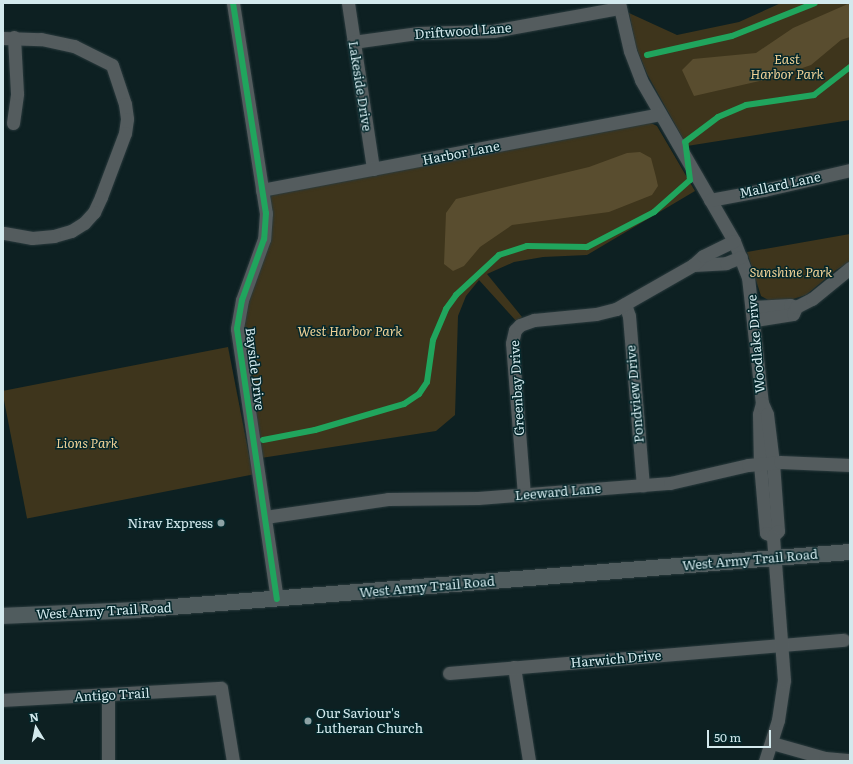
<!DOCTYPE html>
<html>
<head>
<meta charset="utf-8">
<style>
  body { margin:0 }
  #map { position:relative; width:853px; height:764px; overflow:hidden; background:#0d2022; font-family:Literata,serif }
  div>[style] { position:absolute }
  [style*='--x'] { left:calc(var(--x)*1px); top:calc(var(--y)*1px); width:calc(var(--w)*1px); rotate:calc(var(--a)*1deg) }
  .green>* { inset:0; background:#3e351c; transform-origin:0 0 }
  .water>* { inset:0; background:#594d2f }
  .roads { filter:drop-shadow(0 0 1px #2a3a3d) drop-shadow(0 0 1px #2a3a3d) }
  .minor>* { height:13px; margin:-6.5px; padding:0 6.5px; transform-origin:6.5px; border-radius:6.5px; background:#545c5e }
  .major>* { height:16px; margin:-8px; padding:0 8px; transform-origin:8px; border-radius:8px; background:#505c5e }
  .cycleway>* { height:6px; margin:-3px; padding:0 3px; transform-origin:3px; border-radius:3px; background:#20a55d }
  .dots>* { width:11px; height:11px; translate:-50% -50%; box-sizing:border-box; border:2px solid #04272b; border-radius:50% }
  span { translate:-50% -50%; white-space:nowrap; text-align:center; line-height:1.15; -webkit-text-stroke:3px #04272b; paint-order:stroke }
  .street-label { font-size:13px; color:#d3e9ed }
  .park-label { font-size:13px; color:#efd196; font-style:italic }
  .poi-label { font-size:13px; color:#d3e9ed }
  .right { translate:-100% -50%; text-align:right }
  .left { translate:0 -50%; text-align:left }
  .frame { position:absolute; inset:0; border:4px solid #d3e9ed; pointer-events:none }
  .north { position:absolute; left:16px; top:708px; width:40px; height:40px; -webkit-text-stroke:3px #04272b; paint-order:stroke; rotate:350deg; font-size:11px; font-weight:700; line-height:16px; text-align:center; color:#d3e9ed }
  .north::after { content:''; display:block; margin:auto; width:14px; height:18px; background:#d3e9ed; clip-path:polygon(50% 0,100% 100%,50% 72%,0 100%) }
  .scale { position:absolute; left:707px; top:730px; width:64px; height:18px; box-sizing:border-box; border:2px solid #d3e9ed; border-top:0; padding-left:5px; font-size:12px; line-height:14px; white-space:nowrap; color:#d3e9ed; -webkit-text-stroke:3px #04272b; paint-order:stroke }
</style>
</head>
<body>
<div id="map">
  <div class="green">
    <div style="clip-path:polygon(781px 3px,850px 3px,850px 120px,687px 146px,647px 74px,636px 47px,629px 13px,677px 35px,739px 22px)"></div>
    <div style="clip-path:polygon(649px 122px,657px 126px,695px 191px,587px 255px,543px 257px,514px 262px,487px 274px,522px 317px,517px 322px,479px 280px,466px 296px,458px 316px,455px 415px,436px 431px,261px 458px,242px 337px,242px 316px,272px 193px)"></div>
    <div style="clip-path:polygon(850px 234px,850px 262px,836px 270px,806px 295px,793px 299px,770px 301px,761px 296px,747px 252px)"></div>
    <div style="left:228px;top:347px;width:130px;height:230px;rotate:79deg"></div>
  </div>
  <div class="water">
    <div style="clip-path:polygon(850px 3px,850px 37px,841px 40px,811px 65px,777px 77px,694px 96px,682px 70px,693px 59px,756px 53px,793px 28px)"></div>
    <div style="clip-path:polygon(640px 152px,651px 158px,656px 177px,658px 186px,652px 195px,609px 212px,512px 225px,480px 247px,464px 266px,453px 271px,444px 264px,446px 213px,456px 199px,589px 167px,627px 153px)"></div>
  </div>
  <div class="roads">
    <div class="minor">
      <div style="--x:233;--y:3;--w:213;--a:81.1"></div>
      <div style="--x:266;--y:213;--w:26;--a:94"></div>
      <div style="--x:264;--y:239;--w:65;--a:109.8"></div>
      <div style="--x:242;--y:300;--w:29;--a:100"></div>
      <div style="--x:237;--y:329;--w:273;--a:81.6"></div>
      <div style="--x:348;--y:3;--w:168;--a:81.4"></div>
      <div style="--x:619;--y:3;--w:49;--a:77.1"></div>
      <div style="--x:630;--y:51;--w:31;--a:69"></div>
      <div style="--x:641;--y:80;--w:186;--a:60"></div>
      <div style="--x:734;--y:241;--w:39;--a:69"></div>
      <div style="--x:748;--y:277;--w:127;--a:83.7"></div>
      <div style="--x:762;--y:403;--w:11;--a:105"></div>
      <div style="--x:759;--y:414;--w:50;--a:88.9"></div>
      <div style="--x:760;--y:464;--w:69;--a:85"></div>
      <div style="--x:766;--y:533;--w:8;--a:23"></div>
      <div style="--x:3;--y:38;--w:38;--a:2"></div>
      <div style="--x:41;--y:39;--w:34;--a:12"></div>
      <div style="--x:74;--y:46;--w:42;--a:26.6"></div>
      <div style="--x:112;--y:65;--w:41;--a:71.6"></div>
      <div style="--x:125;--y:104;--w:15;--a:82"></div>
      <div style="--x:127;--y:119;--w:14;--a:98"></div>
      <div style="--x:125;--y:133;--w:68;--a:110.6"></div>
      <div style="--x:101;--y:197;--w:17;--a:115"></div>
      <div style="--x:94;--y:212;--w:15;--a:132"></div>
      <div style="--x:84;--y:223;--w:15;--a:148"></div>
      <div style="--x:71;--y:231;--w:18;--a:164"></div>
      <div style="--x:54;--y:236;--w:22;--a:175"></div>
      <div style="--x:32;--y:238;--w:29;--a:-170"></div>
      <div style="--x:353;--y:42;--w:66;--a:-7.9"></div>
      <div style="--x:418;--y:33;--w:75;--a:-1.5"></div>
      <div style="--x:493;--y:31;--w:129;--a:-10.3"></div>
      <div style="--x:13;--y:123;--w:30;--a:-82"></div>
      <div style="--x:17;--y:93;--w:56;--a:-93.1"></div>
      <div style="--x:262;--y:190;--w:404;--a:-10.8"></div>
      <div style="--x:710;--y:200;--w:55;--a:-10.5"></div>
      <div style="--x:764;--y:190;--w:88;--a:-13.1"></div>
      <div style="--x:693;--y:265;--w:33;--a:-3"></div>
      <div style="--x:726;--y:263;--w:16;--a:-22"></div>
      <div style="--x:625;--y:304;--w:13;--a:72"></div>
      <div style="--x:629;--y:316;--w:170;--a:85.3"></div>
      <div style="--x:753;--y:307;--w:37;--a:-3"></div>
      <div style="--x:790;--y:305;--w:6;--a:18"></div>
      <div style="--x:755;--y:320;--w:38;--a:-9"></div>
      <div style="--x:793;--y:314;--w:8;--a:-67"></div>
      <div style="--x:796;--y:307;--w:18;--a:-27"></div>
      <div style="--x:812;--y:299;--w:49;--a:-39.2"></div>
      <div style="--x:762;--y:403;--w:12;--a:66"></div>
      <div style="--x:767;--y:414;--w:49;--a:83"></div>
      <div style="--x:773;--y:463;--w:68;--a:85.8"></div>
      <div style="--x:778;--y:531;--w:7;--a:135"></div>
      <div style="--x:524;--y:495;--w:152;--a:-94.5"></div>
      <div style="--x:512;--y:343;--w:13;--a:-77"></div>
      <div style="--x:515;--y:330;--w:7;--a:-45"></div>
      <div style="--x:520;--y:325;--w:15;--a:-20"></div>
      <div style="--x:534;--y:320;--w:62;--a:-5.5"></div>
      <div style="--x:596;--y:314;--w:21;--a:-14"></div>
      <div style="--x:616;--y:309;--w:89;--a:-29.7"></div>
      <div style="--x:693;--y:265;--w:13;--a:-42"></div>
      <div style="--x:703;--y:256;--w:34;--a:-26"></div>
      <div style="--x:265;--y:517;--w:124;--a:-8.3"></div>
      <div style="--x:388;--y:499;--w:90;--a:-0.6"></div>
      <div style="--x:478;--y:498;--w:193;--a:-4.5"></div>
      <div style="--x:670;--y:483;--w:80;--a:-13"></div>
      <div style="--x:748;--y:465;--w:32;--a:-5"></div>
      <div style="--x:780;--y:462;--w:70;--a:2.5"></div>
      <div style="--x:514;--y:667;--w:95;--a:80.9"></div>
      <div style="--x:449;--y:673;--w:396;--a:-4.8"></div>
      <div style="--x:108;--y:695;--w:66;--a:90"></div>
      <div style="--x:3;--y:700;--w:218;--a:-3.2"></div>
      <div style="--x:221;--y:688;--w:74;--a:80.7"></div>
      <div style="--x:772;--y:743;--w:55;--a:15.8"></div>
      <div style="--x:825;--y:758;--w:25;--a:5"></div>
      <div style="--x:765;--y:761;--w:43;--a:-72.4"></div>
      <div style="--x:778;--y:720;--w:40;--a:-81.5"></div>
      <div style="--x:784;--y:680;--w:144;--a:-94.4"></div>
    </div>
    <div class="major">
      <div style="--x:3;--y:616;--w:132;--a:-2.6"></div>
      <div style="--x:135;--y:610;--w:717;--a:-4.64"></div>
    </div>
  </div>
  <div class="cycleway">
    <div style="--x:233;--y:3;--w:213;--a:81.1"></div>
    <div style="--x:266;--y:213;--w:26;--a:94"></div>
    <div style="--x:264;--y:239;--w:65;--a:109.8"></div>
    <div style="--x:242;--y:300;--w:29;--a:100"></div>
    <div style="--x:237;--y:329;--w:273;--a:81.6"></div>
    <div style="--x:647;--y:55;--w:87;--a:-12.6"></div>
    <div style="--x:732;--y:36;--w:89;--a:-21.7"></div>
    <div style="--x:263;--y:440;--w:53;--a:-10.9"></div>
    <div style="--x:315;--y:430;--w:93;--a:-16.3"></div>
    <div style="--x:404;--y:404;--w:18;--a:-34"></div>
    <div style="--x:419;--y:394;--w:14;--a:-56"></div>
    <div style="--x:427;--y:382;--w:42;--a:-81.9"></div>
    <div style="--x:433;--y:340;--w:34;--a:-67"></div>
    <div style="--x:446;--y:309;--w:17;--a:-54"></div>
    <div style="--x:456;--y:295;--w:59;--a:-42.9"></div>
    <div style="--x:499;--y:255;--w:29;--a:-18"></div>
    <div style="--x:527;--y:246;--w:60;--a:1"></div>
    <div style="--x:587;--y:247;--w:76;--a:-27.6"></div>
    <div style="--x:654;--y:212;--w:48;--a:-41.6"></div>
    <div style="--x:690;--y:180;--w:38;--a:-97"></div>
    <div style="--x:685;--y:142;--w:41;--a:-37.1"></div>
    <div style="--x:718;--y:117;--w:30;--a:-23"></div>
    <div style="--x:746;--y:105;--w:69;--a:-8.4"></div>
    <div style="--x:814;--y:95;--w:46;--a:-37.9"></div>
  </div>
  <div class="dots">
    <div style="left:221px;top:523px;background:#8ea3a6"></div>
    <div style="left:308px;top:721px;background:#8ea3a6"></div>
  </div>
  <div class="street-label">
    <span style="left:463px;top:31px;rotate:-4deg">Driftwood Lane</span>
    <span style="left:360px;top:86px;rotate:81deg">Lakeside Drive</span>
    <span style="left:461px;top:153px;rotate:-11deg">Harbor Lane</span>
    <span style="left:780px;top:185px;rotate:-12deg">Mallard Lane</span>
    <span style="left:756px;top:344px;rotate:-95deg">Woodlake Drive</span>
    <span style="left:255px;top:369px;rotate:83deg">Bayside Drive</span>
    <span style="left:517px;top:388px;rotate:-93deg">Greenbay Drive</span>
    <span style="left:635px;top:394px;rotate:-95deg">Pondview Drive</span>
    <span style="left:558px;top:492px;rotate:-5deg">Leeward Lane</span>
    <span style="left:750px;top:560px;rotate:-5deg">West Army Trail Road</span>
    <span style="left:427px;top:587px;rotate:-5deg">West Army Trail Road</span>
    <span style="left:104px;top:611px;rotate:-3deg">West Army Trail Road</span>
    <span style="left:616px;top:659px;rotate:-5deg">Harwich Drive</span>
    <span style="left:112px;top:695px;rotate:-3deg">Antigo Trail</span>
  </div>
  <div class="park-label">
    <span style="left:787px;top:67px">East<br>Harbor Park</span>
    <span style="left:791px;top:272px">Sunshine Park</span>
    <span style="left:350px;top:331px">West Harbor Park</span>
    <span style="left:87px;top:443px">Lions Park</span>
  </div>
  <div class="poi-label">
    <span class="right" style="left:213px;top:523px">Nirav Express</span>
    <span class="left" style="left:316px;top:721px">Our Saviour's<br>Lutheran Church</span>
  </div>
  <div class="frame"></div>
  <div class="north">N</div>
  <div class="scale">50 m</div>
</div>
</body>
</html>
